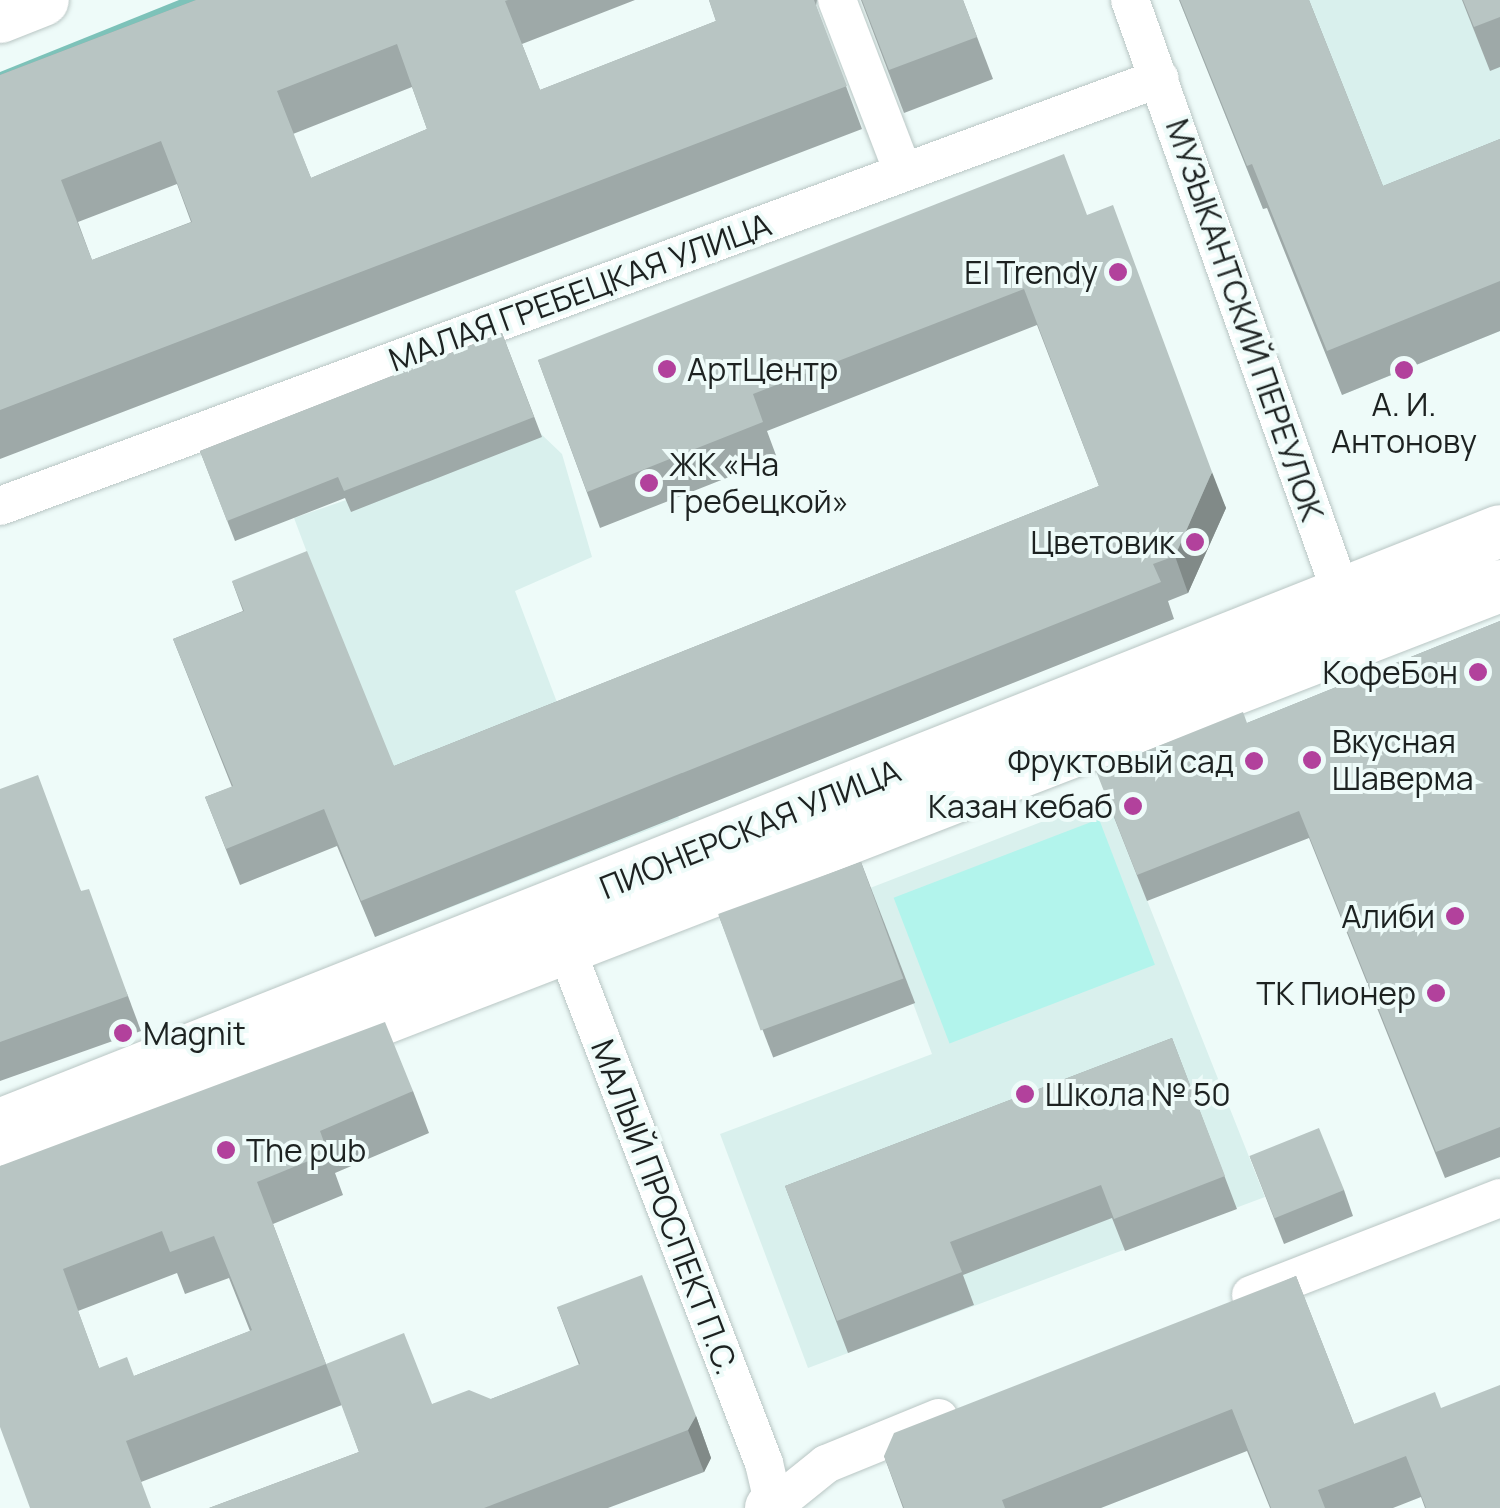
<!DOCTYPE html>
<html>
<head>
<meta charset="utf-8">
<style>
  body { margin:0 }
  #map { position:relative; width:1500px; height:1508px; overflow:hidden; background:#eefbf9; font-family:Manrope,sans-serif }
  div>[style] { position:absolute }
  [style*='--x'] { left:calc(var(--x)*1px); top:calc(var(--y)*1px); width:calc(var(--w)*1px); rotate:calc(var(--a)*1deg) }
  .built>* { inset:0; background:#d9f0ed }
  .green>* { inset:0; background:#b2f4ec; transform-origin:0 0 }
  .forest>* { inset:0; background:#7dc2b9 }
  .roads { filter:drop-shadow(0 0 2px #b9c6c4) drop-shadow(0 0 2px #b9c6c4) }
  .street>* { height:38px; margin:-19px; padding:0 19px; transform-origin:19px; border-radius:19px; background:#fff }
  .secondary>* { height:52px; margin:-26px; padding:0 26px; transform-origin:26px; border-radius:26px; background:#fff }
  .wall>* { inset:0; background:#9ea9a8; transform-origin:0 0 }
  .shaded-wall>* { inset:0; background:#818a88 }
  .building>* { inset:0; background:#b8c5c3; transform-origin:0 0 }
  .dots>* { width:28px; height:28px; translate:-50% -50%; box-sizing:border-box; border:5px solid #eefbf9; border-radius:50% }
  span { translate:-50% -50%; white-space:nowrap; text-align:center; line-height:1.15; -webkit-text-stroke:8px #eefbf9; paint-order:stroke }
  .poi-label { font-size:32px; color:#1d2221 }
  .right { translate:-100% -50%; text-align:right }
  .left { translate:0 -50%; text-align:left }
  .street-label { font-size:32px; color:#1d2221 }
</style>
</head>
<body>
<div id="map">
  <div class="built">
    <div style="clip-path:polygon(1179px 0,1500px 0,1500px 331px,1342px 395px,1290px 263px,1314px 253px,1291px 198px,1263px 209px)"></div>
    <div style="clip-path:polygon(540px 433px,562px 454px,592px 557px,515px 591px,564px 721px,627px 698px,679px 818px,375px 937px,246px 618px,320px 587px,294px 518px)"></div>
    <div style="clip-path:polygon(1106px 797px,1265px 1197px,808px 1368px,720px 1134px,932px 1054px,870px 888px)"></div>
  </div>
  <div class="green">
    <div style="left:1099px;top:819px;width:156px;height:220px;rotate:69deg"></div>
  </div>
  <div class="forest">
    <div style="clip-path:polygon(179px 0,250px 0,0 96px,0 72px)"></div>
  </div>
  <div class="roads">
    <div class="street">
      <div style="--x:837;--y:0;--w:184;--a:69"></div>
      <div style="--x:1130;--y:0;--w:653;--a:70.4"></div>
      <div style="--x:0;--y:506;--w:1236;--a:-20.25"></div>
      <div style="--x:557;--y:925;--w:576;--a:68.96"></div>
      <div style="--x:764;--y:1463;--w:44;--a:76.9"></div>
      <div style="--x:774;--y:1506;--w:67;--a:-38.9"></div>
      <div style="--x:826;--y:1464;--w:122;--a:-22.2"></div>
      <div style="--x:1251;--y:1295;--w:267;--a:-21.3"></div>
    </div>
    <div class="secondary">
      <div style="--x:0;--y:17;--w:46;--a:-21.6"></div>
      <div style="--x:0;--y:1125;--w:1613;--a:-21.6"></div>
      <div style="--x:0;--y:1167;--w:1609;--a:-21.17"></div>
      <div style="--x:771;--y:1508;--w:3;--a:0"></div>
    </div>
  </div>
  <div class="wall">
    <div style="clip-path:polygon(evenodd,196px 0,635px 0,522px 44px,540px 90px,716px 21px,709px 0,817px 0,816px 6px,862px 129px,0 459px,0 75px,196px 0,412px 87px,427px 129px,311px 178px,293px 134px,412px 87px,196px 0,177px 184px,191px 222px,92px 260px,78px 222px,177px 184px)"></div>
    <div style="clip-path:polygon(861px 0,963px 0,993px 79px,904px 113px)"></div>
    <div style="clip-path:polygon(1179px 0,1309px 0,1383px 186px,1500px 139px,1500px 331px,1342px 395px,1267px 208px,1263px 209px)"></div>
    <div style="clip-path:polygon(1462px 0,1500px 0,1500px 67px,1490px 71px)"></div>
    <div style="clip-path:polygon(1087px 215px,1226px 508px,1188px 593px,1168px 601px,1174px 619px,375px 937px,337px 846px,240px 885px,205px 797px,232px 787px,173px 639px,243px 611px,232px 581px,394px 766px,1099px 486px,1037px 325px,767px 431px,777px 458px,600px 528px,538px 360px)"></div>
    <div style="clip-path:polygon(502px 333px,542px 437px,351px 512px,345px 498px,235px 541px,200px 451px)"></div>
    <div style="clip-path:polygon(1500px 621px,1500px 1157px,1445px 1178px,1309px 838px,1147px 901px,1106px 797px,1247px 723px)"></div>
    <div style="clip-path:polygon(0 789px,81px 891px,128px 996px,141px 1031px,0 1081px)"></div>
    <div style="left:861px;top:862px;width:151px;height:152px;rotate:69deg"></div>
    <div style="clip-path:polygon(1172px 1038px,1237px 1209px,1125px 1251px,1112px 1218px,963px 1275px,974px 1305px,848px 1353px,785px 1186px)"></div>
    <div style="clip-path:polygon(evenodd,413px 1091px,429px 1133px,335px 1173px,343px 1195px,273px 1224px,326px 1364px,432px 1404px,491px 1399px,579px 1365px,557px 1307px,696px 1416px,711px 1458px,704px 1472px,608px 1508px,209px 1508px,359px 1452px,342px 1405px,141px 1482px,0 1166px,413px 1091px,177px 1273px,185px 1294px,229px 1278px,250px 1331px,134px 1376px,99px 1368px,78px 1311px,177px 1273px)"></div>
    <div style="clip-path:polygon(1250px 1157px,1344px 1190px,1353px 1216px,1284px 1244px)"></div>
    <div style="clip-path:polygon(1296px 1276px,1354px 1424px,1441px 1408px,1500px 1508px,1425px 1508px,1421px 1497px,1393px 1508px,1270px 1508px,1247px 1451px,1101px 1508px,903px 1508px,884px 1456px)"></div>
  </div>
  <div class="shaded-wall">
    <div style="clip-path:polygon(1212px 472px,1226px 508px,1188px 593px,1175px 556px)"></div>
    <div style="clip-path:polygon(696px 1416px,711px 1458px,704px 1472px,688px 1430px)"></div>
  </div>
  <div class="building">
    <div style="clip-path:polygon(evenodd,196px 0,508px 0,505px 1px,540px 90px,716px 21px,709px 0,814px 0,847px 86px,0 410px,0 75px,196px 0,397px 44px,427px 129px,311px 178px,277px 91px,397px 44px,196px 0,161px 141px,192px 222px,92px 260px,61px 180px,161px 141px)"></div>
    <div style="clip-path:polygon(862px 0,963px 0,977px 37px,889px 70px)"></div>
    <div style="clip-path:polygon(1180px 0,1309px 0,1383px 186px,1500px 139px,1500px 281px,1327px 351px,1252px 164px,1247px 166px)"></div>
    <div style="clip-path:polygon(1463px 0,1500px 0,1500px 17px,1474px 27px)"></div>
    <div style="clip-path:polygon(1064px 154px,1087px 215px,1113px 205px,1212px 472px,1175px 556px,1153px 564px,1161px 582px,361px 901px,324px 809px,226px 849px,205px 797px,233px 786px,173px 639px,244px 611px,232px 581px,307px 551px,394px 766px,1099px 486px,1024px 289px,753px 394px,763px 422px,587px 492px,538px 360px)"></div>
    <div style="clip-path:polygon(502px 333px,534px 417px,344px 491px,338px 477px,227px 521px,200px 451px)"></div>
    <div style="clip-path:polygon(1500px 621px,1500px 1127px,1436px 1152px,1299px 811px,1137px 875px,1096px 771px,1243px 712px,1247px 723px)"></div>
    <div style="clip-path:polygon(38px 775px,81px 891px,89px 889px,128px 996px,0 1042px,0 789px)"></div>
    <div style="left:861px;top:862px;width:124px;height:152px;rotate:70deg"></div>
    <div style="clip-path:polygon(evenodd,385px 1022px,413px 1091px,320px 1131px,328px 1153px,257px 1182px,326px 1364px,126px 1441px,151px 1508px,30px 1508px,0 1427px,0 1166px,385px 1022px,162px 1231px,170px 1252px,214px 1236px,252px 1330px,134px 1376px,127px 1357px,99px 1368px,63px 1269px,162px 1231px)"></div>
    <div style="clip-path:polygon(1172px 1038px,1225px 1176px,1114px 1219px,1101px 1185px,950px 1242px,962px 1272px,837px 1321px,785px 1186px)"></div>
    <div style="left:1319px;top:1128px;width:67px;height:75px;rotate:68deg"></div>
    <div style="clip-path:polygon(642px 1275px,696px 1416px,688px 1430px,484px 1508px,209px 1508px,359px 1452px,326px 1364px,404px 1333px,432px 1404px,469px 1390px,491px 1399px,580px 1364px,557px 1307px)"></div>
    <div style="clip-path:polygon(1296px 1276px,1354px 1424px,1435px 1392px,1441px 1408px,1500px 1385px,1500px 1508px,1426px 1508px,1406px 1456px,1318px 1490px,1325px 1508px,1271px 1508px,1232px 1409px,1002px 1500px,1005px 1508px,904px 1508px,884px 1456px,894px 1433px)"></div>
  </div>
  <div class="dots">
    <div style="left:1118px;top:272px;background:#b2419c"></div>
    <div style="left:667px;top:369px;background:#b2419c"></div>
    <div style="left:1404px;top:370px;background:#b2419c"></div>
    <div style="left:649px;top:483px;background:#b2419c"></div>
    <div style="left:1195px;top:542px;background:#b2419c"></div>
    <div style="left:1478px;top:672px;background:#b2419c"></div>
    <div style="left:1312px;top:760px;background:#b2419c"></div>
    <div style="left:1254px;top:761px;background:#b2419c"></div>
    <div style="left:1133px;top:806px;background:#b2419c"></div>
    <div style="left:1455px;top:916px;background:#b2419c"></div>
    <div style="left:1436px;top:993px;background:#b2419c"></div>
    <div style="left:123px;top:1033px;background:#b2419c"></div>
    <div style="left:1025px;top:1094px;background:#b2419c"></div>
    <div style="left:226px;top:1150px;background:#b2419c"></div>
  </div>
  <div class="poi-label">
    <span class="right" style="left:1098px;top:272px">El Trendy</span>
    <span class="left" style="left:687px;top:369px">АртЦентр</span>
    <span style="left:1404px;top:423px">А. И.<br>Антонову</span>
    <span class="left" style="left:669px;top:483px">ЖК «На<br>Гребецкой»</span>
    <span class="right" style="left:1175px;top:542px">Цветовик</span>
    <span class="right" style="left:1458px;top:672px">КофеБон</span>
    <span class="left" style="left:1332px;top:760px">Вкусная<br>Шаверма</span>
    <span class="right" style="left:1234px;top:761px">Фруктовый сад</span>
    <span class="right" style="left:1113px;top:806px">Казан кебаб</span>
    <span class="right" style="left:1435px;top:916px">Алиби</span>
    <span class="right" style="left:1416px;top:993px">ТК Пионер</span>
    <span class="left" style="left:143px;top:1033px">Magnit</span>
    <span class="left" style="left:1045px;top:1094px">Школа № 50</span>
    <span class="left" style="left:246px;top:1150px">The pub</span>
  </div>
  <div class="street-label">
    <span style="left:580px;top:292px;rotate:-20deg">МАЛАЯ ГРЕБЕЦКАЯ УЛИЦА</span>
    <span style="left:1245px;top:320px;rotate:71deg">МУЗЫКАНТСКИЙ ПЕРЕУЛОК</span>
    <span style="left:750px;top:829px;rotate:-22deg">ПИОНЕРСКАЯ УЛИЦА</span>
    <span style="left:665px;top:1207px;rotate:69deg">МАЛЫЙ ПРОСПЕКТ П.С.</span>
  </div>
</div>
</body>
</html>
